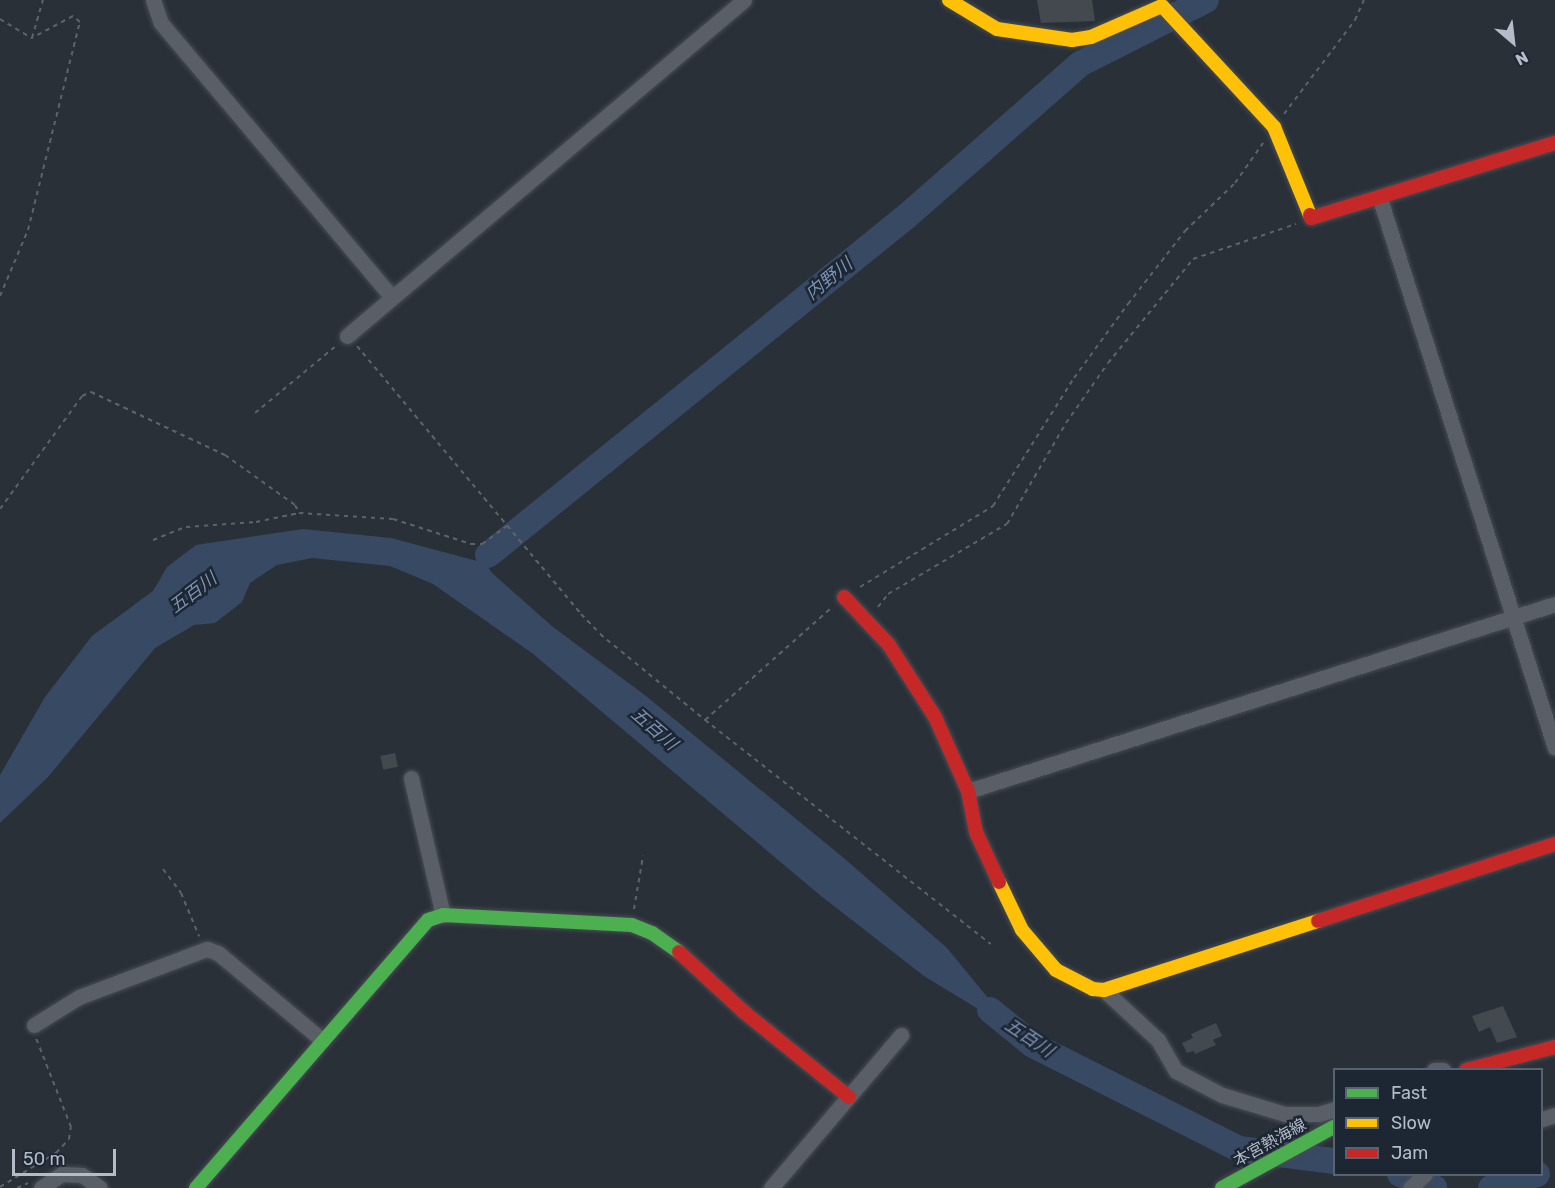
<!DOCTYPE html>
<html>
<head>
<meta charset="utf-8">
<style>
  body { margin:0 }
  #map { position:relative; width:1555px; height:1188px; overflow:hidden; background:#2a3038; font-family:Rubik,"Noto Sans JP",sans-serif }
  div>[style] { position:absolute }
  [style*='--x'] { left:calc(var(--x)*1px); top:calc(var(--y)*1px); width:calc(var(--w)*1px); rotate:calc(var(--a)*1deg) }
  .water>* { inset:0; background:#384963 }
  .river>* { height:26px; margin:-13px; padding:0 13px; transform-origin:13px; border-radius:13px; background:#384963 }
  .building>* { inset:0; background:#444950; transform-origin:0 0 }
  .path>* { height:2px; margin-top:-1px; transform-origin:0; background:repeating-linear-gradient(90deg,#5d636a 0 4.5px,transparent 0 9px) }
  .roads { filter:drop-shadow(0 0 2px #484c53) drop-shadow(0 0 2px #484c53) }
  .street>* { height:15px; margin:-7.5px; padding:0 7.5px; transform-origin:7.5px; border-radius:7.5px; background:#5a5e66 }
  .fast>* { height:14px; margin:-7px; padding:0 7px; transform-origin:7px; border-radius:7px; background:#4caf50 }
  .slow>* { height:14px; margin:-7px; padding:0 7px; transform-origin:7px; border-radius:7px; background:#ffc107 }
  .jam>* { height:14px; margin:-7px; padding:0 7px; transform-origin:7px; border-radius:7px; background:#c62828 }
  span { translate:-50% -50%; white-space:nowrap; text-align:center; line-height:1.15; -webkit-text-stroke:5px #1d2633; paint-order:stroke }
  .street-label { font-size:16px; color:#b4bcc9 }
  .water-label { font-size:18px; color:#7c92b1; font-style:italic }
  .legend { position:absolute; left:1333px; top:1068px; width:210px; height:108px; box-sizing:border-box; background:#1d2633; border:2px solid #59626f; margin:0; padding:8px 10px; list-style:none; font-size:18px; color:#b4bcc9 }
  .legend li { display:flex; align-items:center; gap:12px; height:30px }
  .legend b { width:30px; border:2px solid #59626f }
  .north { position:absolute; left:1483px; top:12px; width:60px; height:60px; -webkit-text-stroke:4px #1d2633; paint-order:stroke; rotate:152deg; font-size:16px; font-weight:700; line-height:24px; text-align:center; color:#b4bcc9 }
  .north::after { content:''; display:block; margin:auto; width:21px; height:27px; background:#b4bcc9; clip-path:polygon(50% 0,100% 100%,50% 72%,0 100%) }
  .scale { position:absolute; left:12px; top:1149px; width:104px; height:27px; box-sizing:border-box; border:3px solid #b4bcc9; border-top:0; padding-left:8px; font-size:18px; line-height:21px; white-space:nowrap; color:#b4bcc9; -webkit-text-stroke:4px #1d2633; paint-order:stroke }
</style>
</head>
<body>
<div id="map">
  <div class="water">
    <div style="clip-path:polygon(303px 529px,391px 538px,477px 561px,512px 534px,515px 537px,486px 564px,492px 573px,553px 627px,646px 696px,845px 859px,947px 948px,1016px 1032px,924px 976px,821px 896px,532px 653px,433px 584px,390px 566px,312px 558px,277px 565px,250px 583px,242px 602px,215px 623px,194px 625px,155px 648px,48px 777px,0 823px,0 775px,45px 697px,92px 636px,153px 591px,167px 567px,196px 545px)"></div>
  </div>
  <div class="river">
    <div style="--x:488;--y:555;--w:539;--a:-38.98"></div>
    <div style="--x:907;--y:216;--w:230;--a:-41.3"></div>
    <div style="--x:1080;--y:64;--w:141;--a:-26.9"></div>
    <div style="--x:990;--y:1010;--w:55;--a:39.1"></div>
    <div style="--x:1033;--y:1045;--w:231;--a:26.8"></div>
    <div style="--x:1239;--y:1149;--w:96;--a:7.2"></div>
    <div style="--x:1400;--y:1174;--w:37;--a:22"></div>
    <div style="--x:1491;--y:1188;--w:48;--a:-16.9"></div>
  </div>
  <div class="building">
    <div style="clip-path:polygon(1037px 0,1092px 0,1095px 21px,1041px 23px)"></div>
    <div style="left:395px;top:753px;width:14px;height:15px;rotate:78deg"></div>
    <div style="clip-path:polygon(1503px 1006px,1517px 1037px,1497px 1043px,1490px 1027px,1479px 1032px,1472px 1016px)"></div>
    <div style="clip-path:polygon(1216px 1023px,1222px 1036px,1213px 1040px,1216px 1045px,1195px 1054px,1194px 1051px,1187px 1053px,1182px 1043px,1193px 1038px,1191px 1034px)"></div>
  </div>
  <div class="path">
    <div style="--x:0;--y:19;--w:37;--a:31"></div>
    <div style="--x:32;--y:38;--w:40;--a:-74"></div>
    <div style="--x:1284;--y:114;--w:118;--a:-52.9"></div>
    <div style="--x:1355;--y:20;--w:22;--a:-66"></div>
    <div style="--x:0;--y:296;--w:72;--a:-67"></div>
    <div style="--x:28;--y:230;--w:214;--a:-76"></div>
    <div style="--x:80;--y:22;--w:9;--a:-139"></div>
    <div style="--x:73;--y:16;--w:47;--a:151.8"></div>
    <div style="--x:357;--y:346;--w:349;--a:50.1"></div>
    <div style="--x:581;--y:614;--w:28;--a:46"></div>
    <div style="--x:600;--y:634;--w:136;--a:39.3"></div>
    <div style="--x:705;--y:720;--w:169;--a:-41.6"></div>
    <div style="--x:255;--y:413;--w:107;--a:-39.7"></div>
    <div style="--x:0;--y:509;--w:140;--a:-54"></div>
    <div style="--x:82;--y:396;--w:10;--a:-24"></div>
    <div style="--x:91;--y:392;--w:148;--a:25.2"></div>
    <div style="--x:225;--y:455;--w:86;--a:35.5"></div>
    <div style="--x:295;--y:505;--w:9;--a:63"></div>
    <div style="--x:153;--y:540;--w:35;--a:-22"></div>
    <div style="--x:186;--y:527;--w:70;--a:-4.1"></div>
    <div style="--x:256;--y:522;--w:44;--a:-11.8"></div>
    <div style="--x:299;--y:513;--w:94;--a:3.7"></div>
    <div style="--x:393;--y:519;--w:82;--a:17.8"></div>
    <div style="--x:471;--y:544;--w:11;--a:0"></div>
    <div style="--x:482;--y:544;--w:31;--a:-36"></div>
    <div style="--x:860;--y:587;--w:156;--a:-31.3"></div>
    <div style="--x:993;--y:506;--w:151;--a:-57.7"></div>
    <div style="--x:1074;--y:378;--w:92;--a:-53.9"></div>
    <div style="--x:1128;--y:304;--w:93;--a:-52"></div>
    <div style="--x:1185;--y:231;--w:69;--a:-43.8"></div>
    <div style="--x:1235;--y:183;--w:49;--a:-55"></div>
    <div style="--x:878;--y:607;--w:16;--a:-52"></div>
    <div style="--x:888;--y:594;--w:138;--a:-30.5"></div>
    <div style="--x:1007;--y:524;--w:117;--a:-59.7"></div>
    <div style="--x:1066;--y:423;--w:73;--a:-55"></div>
    <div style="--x:1108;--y:363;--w:134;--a:-50.7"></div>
    <div style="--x:1193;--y:259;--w:109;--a:-18.8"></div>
    <div style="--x:705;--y:720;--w:363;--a:38.1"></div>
    <div style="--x:163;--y:869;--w:30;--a:53"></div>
    <div style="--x:181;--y:893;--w:47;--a:67.3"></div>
    <div style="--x:634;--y:909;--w:54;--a:-80.4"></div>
    <div style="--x:0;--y:1187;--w:66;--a:-31.3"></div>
    <div style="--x:56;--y:1153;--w:19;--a:-47"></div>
    <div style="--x:69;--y:1139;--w:12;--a:-81"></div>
    <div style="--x:71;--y:1127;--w:96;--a:-111.5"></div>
    <div style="--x:17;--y:1188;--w:12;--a:-24"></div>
  </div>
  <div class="roads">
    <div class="street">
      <div style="--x:153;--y:0;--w:24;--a:71"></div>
      <div style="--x:161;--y:23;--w:358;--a:49.9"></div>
      <div style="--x:1380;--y:199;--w:576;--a:72.32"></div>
      <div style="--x:347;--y:336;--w:520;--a:-40.24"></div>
      <div style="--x:411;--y:778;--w:141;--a:76.9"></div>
      <div style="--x:968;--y:791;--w:616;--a:-17.67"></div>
      <div style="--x:1104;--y:990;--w:74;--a:42.8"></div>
      <div style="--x:1158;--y:1040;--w:36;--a:60"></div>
      <div style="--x:1176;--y:1071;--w:52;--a:27.6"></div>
      <div style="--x:1222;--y:1095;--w:66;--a:16.8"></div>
      <div style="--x:1285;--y:1114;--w:34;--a:0"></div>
      <div style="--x:1319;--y:1114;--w:16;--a:-18"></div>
      <div style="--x:34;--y:1025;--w:53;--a:-31.9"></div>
      <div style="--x:79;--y:997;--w:137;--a:-20.6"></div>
      <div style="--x:207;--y:949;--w:12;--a:20"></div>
      <div style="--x:218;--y:953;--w:136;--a:39.9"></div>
      <div style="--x:1434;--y:1070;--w:9;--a:0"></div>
      <div style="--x:1542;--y:1119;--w:14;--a:-17"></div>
      <div style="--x:41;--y:1188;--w:25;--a:-34"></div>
      <div style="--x:62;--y:1174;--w:20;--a:3"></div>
      <div style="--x:82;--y:1175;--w:22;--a:36"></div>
      <div style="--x:771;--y:1188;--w:201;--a:-49.6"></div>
      <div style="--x:1410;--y:1188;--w:21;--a:-43"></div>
    </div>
    <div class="fast">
      <div style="--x:196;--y:1188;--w:354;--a:-49.1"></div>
      <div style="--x:428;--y:920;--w:16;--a:-18"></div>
      <div style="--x:443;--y:915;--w:189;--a:3"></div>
      <div style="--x:632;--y:925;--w:22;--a:22"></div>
      <div style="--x:652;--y:933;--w:33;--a:35"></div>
      <div style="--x:1222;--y:1188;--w:128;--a:-28.6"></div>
    </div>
    <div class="slow">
      <div style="--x:949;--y:0;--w:56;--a:31.1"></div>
      <div style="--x:997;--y:29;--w:76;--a:8.3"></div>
      <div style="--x:1072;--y:40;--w:19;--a:-9"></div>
      <div style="--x:1091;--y:37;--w:77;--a:-23.6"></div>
      <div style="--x:1162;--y:6;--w:165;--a:47.2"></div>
      <div style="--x:1274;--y:127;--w:95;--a:67.8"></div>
      <div style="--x:999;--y:882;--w:53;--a:64.4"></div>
      <div style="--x:1022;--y:930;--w:52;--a:49.6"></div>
      <div style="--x:1056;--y:970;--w:42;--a:27.2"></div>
      <div style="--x:1093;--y:989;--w:11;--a:5"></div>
      <div style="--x:1104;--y:990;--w:225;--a:-17.9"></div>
    </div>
    <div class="jam">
      <div style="--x:1310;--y:215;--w:3;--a:72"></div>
      <div style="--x:1311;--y:218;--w:255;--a:-17.1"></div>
      <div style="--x:844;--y:597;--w:66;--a:46.8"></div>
      <div style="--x:889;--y:645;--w:85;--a:57.4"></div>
      <div style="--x:935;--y:717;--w:81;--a:66"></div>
      <div style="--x:968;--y:791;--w:42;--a:79"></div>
      <div style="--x:976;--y:832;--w:55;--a:65.3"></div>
      <div style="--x:1318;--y:921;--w:249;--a:-18"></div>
      <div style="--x:679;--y:952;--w:88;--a:42.7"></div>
      <div style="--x:744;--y:1012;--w:135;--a:39"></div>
      <div style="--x:1466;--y:1070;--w:92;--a:-14.5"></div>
    </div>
  </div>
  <div class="street-label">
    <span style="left:1270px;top:1143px;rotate:-29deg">本宮熱海線</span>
  </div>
  <div class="water-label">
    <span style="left:829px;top:279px;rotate:-39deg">内野川</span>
    <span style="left:193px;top:593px;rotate:-37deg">五百川</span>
    <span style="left:654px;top:729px;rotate:41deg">五百川</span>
    <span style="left:1029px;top:1038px;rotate:34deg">五百川</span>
  </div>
  <ul class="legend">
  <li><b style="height:8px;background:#4caf50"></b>Fast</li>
  <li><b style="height:8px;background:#ffc107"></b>Slow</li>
  <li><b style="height:8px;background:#c62828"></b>Jam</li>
  </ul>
  <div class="north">N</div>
  <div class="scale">50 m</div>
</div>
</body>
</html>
